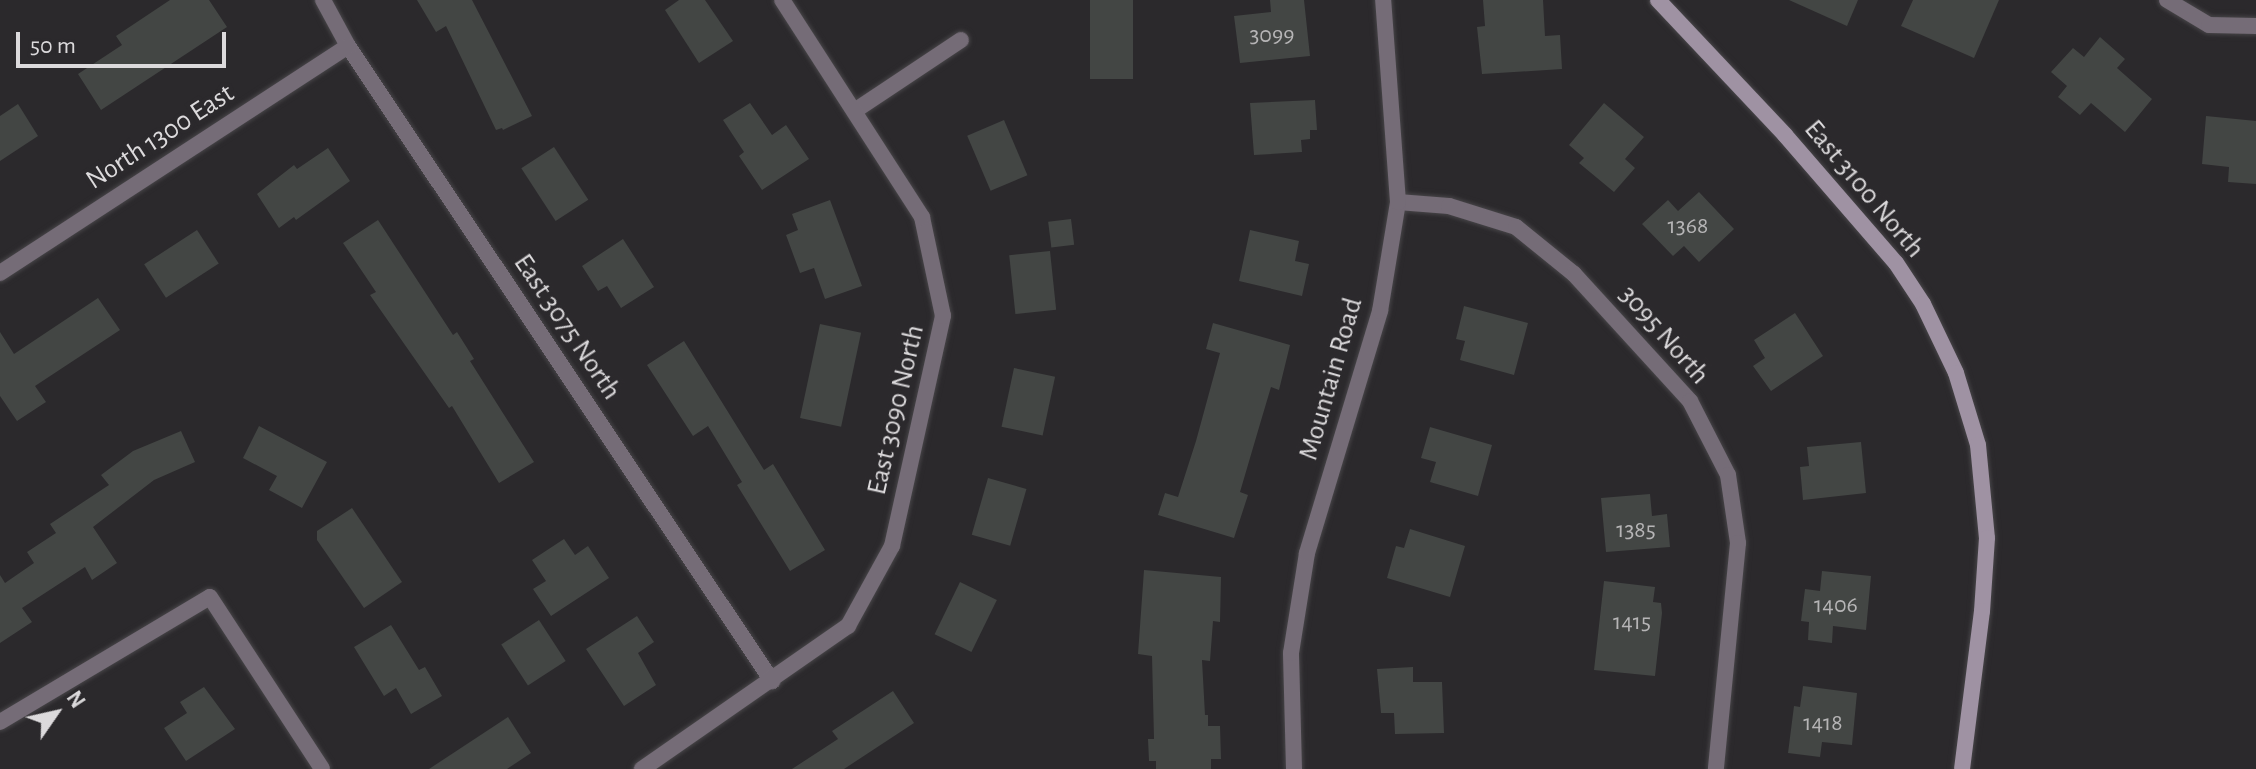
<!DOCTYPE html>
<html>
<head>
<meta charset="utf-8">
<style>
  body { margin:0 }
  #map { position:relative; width:2256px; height:769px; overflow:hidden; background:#2b292c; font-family:"Alegreya Sans",sans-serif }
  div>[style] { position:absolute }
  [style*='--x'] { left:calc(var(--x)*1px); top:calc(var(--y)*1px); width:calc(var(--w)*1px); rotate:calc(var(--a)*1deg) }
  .building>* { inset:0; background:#434644; transform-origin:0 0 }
  .roads { filter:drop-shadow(0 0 2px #474548) drop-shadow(0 0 2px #474548) }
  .minor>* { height:16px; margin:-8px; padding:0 8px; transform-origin:8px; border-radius:8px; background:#756c77 }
  .tertiary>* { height:16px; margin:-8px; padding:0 8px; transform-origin:8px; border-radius:8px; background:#756c77 }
  .secondary>* { height:16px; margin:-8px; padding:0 8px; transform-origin:8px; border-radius:8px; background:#9f92a3 }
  span { translate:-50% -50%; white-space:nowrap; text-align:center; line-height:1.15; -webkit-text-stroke:8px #2b292c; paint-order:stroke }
  .number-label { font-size:24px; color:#b6b5b6 }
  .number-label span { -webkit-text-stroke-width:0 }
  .street-label { font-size:28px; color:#dcdadc }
  .north { position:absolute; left:16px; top:673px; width:80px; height:80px; -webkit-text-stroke:6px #2b292c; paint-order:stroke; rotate:56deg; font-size:22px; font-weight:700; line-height:32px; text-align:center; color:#dcdadc }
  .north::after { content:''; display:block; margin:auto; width:28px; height:36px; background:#dcdadc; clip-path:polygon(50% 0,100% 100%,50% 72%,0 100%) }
  .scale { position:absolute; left:16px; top:32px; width:210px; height:36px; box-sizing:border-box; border:4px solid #dcdadc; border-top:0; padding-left:10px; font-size:24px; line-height:28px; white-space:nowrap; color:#dcdadc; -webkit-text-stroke:6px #2b292c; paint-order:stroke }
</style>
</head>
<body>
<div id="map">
  <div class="building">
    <div style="clip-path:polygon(170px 0,209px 0,227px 27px,101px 110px,78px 74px,122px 45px,116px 36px)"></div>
    <div style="clip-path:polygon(417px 0,472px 0,532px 116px,503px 130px,502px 128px,496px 130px,446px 26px,436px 32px)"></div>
    <div style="clip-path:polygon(679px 0,705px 0,733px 41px,699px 63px,665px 10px)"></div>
    <div style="left:1090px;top:0;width:43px;height:79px"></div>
    <div style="clip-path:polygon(1270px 0,1304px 0,1310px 56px,1240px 63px,1234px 16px,1271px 12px)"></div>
    <div style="clip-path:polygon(1483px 0,1543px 0,1545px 36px,1560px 35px,1562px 69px,1482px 74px,1477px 27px,1485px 26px)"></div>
    <div style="clip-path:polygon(1789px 0,1858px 0,1847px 26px)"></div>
    <div style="clip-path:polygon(1913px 0,1999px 0,1974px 58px,1901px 26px)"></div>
    <div style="clip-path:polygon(2100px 37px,2125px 59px,2117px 68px,2152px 99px,2125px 132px,2091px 103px,2080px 115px,2058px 97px,2067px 86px,2051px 72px,2073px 48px,2084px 57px)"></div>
    <div style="clip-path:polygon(1315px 100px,1317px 130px,1310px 130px,1310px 139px,1301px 140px,1302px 152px,1254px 155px,1250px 103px)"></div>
    <div style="clip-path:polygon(750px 103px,772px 135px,786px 125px,809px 159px,762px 190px,739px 156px,744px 152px,723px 120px)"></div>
    <div style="clip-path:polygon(1604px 103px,1644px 137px,1625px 159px,1635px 168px,1614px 192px,1579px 163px,1584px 158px,1569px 145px)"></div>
    <div style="clip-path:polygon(18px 104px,38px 136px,0 161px,0 116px)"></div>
    <div style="clip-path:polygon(2206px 116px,2256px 121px,2256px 184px,2228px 182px,2229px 167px,2202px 164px)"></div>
    <div style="left:1004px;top:120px;width:60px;height:40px;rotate:67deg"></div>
    <div style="left:554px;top:147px;width:63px;height:39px;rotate:57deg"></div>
    <div style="clip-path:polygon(328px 148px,350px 181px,296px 220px,294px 217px,279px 228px,257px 194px,294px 165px,297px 169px)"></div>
    <div style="clip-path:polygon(1699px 192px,1734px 229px,1699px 262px,1684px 246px,1673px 256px,1642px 224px,1668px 200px,1678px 211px)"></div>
    <div style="clip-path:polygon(830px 200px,862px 286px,825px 299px,814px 268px,800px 273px,786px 235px,798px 230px,792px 214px)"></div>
    <div style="left:1071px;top:219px;width:26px;height:23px;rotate:83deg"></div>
    <div style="clip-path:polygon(378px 220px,453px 335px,457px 332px,474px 359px,470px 361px,534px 462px,499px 483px,452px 406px,449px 408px,370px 295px,376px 292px,343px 243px)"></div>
    <div style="left:197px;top:230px;width:40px;height:63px;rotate:57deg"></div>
    <div style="clip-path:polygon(1250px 230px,1299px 241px,1295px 261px,1309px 264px,1302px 296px,1239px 281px)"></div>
    <div style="clip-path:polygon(623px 239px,654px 287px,621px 308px,607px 286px,598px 291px,582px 266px)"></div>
    <div style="left:1050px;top:251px;width:59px;height:41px;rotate:84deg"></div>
    <div style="clip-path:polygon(98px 298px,120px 330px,35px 386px,46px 402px,17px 421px,0 396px,0 332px,14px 354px)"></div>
    <div style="clip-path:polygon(1464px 306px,1528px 323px,1514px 375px,1460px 360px,1465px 341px,1456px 339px)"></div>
    <div style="clip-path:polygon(1795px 313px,1823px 356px,1771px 391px,1753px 366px,1765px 358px,1754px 340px)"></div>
    <div style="clip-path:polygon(1213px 323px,1290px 345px,1279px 390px,1271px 387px,1260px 424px,1240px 492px,1248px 495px,1234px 538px,1158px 515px,1165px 493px,1178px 497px,1196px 441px,1220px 353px,1206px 349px)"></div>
    <div style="left:820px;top:324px;width:42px;height:96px;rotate:12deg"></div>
    <div style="clip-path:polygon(684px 341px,764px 470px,773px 464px,825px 550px,790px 571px,737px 485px,742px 482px,708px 426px,693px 436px,647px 365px)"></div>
    <div style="left:1014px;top:368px;width:42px;height:60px;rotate:12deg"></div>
    <div style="clip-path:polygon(259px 426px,327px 462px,302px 508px,269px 490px,277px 476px,243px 458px)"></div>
    <div style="clip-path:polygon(1430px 427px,1492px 445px,1478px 496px,1430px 482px,1436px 462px,1421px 458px)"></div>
    <div style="clip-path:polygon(181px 431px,195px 462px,154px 480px,93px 527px,117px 563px,92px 580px,85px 567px,22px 608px,32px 622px,0 643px,0 575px,5px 583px,34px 563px,27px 552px,56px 533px,50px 524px,109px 485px,101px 475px,133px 451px)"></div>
    <div style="clip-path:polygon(1861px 442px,1866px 493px,1803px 500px,1800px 467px,1809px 466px,1807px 447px)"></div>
    <div style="left:988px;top:478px;width:40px;height:59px;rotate:16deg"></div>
    <div style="clip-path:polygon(1650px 494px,1652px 516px,1667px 514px,1670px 547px,1606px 552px,1601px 498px)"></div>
    <div style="clip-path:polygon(352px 508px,402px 582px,364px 608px,317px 540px,317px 531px)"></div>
    <div style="clip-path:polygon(1410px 529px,1465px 546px,1450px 597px,1387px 578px,1396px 546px,1404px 548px)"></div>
    <div style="clip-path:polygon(564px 539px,575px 555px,588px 546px,609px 578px,551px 616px,533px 589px,546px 581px,532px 560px)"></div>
    <div style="clip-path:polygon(1144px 570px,1221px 577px,1220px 622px,1213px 621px,1210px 661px,1202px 660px,1205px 715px,1208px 715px,1208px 726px,1220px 726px,1221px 759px,1211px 759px,1211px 769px,1156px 769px,1156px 761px,1149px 761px,1148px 739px,1154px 739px,1152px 656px,1138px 654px)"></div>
    <div style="clip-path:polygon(1822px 571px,1871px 576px,1866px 630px,1833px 626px,1832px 643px,1808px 640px,1809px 622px,1801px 621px,1805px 589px,1820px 591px)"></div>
    <div style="clip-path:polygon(1604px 581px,1655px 587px,1653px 602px,1661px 603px,1662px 613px,1655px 676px,1594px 670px)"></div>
    <div style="left:960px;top:582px;width:41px;height:58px;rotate:26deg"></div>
    <div style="clip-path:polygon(637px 616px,654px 642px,638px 653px,656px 685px,624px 706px,586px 649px)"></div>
    <div style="left:539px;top:620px;width:49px;height:45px;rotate:57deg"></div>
    <div style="clip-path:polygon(391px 625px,419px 670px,425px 667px,442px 696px,411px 714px,396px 688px,384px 696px,354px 647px)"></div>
    <div style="clip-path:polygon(1413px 667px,1413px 682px,1442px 682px,1444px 733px,1395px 734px,1394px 713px,1381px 713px,1377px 669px)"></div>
    <div style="clip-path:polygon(1803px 686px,1857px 693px,1852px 745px,1822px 742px,1820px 757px,1788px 753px,1794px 706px,1800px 707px)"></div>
    <div style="clip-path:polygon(204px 687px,235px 729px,186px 761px,164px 728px,187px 713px,180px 702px)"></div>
    <div style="clip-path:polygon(893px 691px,914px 723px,844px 769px,792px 769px,838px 739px,832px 731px)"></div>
    <div style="clip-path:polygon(508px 717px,531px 753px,507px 769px,429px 769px)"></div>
  </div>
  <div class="roads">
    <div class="minor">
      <div style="--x:323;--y:0;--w:52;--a:61.5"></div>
      <div style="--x:348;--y:46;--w:764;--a:56.27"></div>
      <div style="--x:2167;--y:0;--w:49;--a:30.8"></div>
      <div style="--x:2209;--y:25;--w:47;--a:1.2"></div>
      <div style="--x:856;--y:110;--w:126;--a:-33.7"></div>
      <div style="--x:1398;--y:202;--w:51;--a:4.5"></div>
      <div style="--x:1449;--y:206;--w:70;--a:17.4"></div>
      <div style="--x:1516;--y:227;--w:75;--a:39"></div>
      <div style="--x:1574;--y:274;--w:172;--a:47.6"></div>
      <div style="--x:1690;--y:401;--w:83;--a:62.8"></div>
      <div style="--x:1728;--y:475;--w:69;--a:81.6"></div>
      <div style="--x:1738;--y:543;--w:227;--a:95.6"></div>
      <div style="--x:0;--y:273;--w:415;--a:-33.1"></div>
      <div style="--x:0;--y:722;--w:244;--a:-30.8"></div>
      <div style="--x:210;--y:597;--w:205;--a:56.9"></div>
      <div style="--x:642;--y:769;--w:251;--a:-34.8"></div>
      <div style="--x:848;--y:626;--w:91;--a:-61.2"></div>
      <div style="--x:892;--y:546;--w:236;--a:-77.5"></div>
      <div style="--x:943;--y:316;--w:101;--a:-102"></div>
      <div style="--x:922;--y:217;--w:258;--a:-122.8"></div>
    </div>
    <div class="tertiary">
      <div style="--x:1294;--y:769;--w:116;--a:-91.5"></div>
      <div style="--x:1291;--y:653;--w:101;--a:-80.9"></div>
      <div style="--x:1307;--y:553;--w:253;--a:-73.2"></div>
      <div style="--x:1380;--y:311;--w:110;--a:-80.6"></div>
      <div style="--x:1398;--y:202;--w:203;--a:-94.2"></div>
    </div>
    <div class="secondary">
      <div style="--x:1658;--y:0;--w:185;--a:46.7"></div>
      <div style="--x:1785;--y:135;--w:169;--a:49.1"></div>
      <div style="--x:1896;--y:263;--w:49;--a:56.6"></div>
      <div style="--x:1923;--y:304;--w:76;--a:64.4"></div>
      <div style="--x:1956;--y:373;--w:75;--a:73"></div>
      <div style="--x:1978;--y:445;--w:93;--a:84.5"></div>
      <div style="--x:1987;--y:538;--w:73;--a:93.9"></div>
      <div style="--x:1982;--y:611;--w:159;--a:97.2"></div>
    </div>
  </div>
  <div class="number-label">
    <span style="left:1272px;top:36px">3099</span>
    <span style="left:1688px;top:227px">1368</span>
    <span style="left:1636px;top:531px">1385</span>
    <span style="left:1836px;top:606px">1406</span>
    <span style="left:1632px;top:623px">1415</span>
    <span style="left:1823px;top:724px">1418</span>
  </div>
  <div class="street-label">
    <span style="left:160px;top:137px;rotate:-33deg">North 1300 East</span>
    <span style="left:1864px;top:189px;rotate:50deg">East 3100 North</span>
    <span style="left:567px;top:327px;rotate:56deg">East 3075 North</span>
    <span style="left:1664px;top:335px;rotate:49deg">3095 North</span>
    <span style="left:1331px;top:379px;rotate:-74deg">Mountain Road</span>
    <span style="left:896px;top:410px;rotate:-77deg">East 3090 North</span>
  </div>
  <div class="north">N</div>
  <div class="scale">50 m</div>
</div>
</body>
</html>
